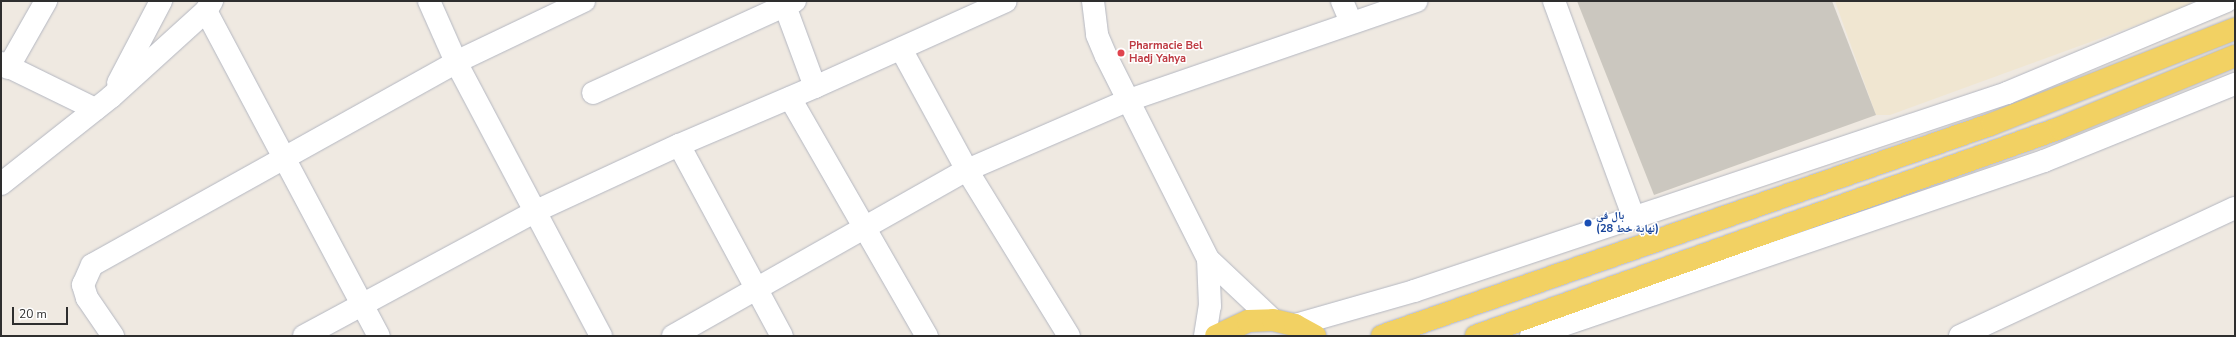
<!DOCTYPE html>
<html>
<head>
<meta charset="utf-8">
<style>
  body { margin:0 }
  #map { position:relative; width:2236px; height:337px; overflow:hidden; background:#efe9e1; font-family:"Nunito Sans","Noto Naskh Arabic",sans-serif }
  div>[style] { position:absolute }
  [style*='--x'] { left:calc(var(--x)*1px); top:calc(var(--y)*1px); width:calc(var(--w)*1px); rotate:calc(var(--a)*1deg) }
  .education>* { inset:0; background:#f0e6d1 }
  .building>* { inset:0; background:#cbc7bf }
  .roads { filter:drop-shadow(0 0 1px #b4b7c1) drop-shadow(0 0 1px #b4b7c1) }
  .minor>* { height:22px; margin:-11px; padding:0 11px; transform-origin:11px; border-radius:11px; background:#fff }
  .major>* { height:22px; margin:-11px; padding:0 11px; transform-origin:11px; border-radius:11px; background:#f2d163 }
  .dots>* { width:11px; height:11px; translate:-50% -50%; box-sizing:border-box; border:2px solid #fff; border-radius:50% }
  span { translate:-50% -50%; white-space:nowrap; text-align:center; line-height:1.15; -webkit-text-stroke:3px #fff; paint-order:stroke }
  .health-label { font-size:11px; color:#be3a42; font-weight:700 }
  .left { translate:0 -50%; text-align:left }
  .transit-label { font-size:11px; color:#164399; font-weight:700 }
  .frame { position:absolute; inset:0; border:2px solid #2e2e2e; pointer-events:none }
  .scale { position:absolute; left:12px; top:307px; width:56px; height:18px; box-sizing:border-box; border:2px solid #2e2e2e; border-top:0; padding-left:5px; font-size:12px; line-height:14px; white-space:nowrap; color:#2e2e2e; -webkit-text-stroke:3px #fff; paint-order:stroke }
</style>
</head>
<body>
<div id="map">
  <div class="education">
    <div style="clip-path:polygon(1835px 1px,2191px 1px,2192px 5px,1890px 115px,1876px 115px)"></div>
  </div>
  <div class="building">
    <div style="clip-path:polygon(1577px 1px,1832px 1px,1876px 115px,1654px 195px)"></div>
  </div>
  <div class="roads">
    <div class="minor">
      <div style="--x:212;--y:1;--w:12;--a:121"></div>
      <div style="--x:206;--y:11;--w:368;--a:62"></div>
      <div style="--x:429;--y:1;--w:67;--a:66.1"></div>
      <div style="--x:456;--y:62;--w:310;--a:62.1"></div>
      <div style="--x:1093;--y:1;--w:34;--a:83"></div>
      <div style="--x:1097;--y:35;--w:23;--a:67"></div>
      <div style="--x:1106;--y:56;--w:227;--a:63.3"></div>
      <div style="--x:1208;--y:259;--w:89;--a:43.2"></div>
      <div style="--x:1342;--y:1;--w:23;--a:67"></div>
      <div style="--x:1554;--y:1;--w:231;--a:69.8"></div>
      <div style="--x:1;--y:63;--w:105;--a:26.1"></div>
      <div style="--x:8;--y:68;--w:77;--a:-60.4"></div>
      <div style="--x:118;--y:83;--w:93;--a:-62.3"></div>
      <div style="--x:815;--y:87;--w:209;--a:-24.2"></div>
      <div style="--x:593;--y:93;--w:222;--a:-24.5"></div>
      <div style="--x:790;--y:98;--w:275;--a:60.1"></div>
      <div style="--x:679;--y:145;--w:217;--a:61.7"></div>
      <div style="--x:1;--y:184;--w:140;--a:-38.3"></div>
      <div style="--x:111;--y:97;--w:128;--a:-42.2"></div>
      <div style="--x:1295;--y:325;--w:124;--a:-15.9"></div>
      <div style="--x:1414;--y:291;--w:625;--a:-18.46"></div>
      <div style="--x:2007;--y:93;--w:238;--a:-22.7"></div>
      <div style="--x:113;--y:336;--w:46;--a:-124.4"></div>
      <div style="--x:87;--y:298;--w:14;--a:-107"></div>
      <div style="--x:83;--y:285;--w:22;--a:-66"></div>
      <div style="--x:92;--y:265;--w:417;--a:-29.1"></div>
      <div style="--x:456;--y:62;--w:142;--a:-25.5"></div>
      <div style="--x:304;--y:336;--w:264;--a:-28.3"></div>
      <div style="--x:536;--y:211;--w:157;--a:-24.8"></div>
      <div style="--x:679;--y:145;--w:148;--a:-23.1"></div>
      <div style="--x:815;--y:87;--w:86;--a:-110.3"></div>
      <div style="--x:673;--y:336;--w:338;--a:-29.5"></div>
      <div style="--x:967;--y:170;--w:138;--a:-118.6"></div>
      <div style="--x:1069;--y:336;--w:195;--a:-121.6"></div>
      <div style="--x:967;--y:170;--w:176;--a:-23.4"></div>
      <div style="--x:1129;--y:100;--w:304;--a:-19"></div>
      <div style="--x:1205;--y:336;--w:30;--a:-81"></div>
      <div style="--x:1210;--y:306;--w:47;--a:-92.4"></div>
      <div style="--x:1531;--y:336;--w:542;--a:-18.84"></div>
      <div style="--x:2044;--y:161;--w:206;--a:-22"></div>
      <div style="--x:1960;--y:336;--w:303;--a:-25"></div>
    </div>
    <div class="major">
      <div style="--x:1216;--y:336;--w:35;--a:-25"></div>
      <div style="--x:1248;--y:321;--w:25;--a:-2"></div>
      <div style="--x:1273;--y:320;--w:23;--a:13"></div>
      <div style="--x:1295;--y:325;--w:23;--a:29"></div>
      <div style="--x:1382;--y:336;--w:646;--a:-19.16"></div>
      <div style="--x:1992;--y:124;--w:261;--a:-21.4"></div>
      <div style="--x:1476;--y:336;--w:620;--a:-19.6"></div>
      <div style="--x:2060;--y:128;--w:189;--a:-22.4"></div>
    </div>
  </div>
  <div class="dots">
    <div style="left:1121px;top:53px;background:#e0444e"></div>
    <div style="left:1588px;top:223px;background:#1a4fb4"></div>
  </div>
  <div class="health-label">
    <span class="left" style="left:1129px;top:53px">Pharmacie Bel<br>Hadj Yahya</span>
  </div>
  <div class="transit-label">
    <span class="left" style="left:1596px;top:223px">بال في<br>(نهاية خط 28)</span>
  </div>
  <div class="frame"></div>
  <div class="scale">20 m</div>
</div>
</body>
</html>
